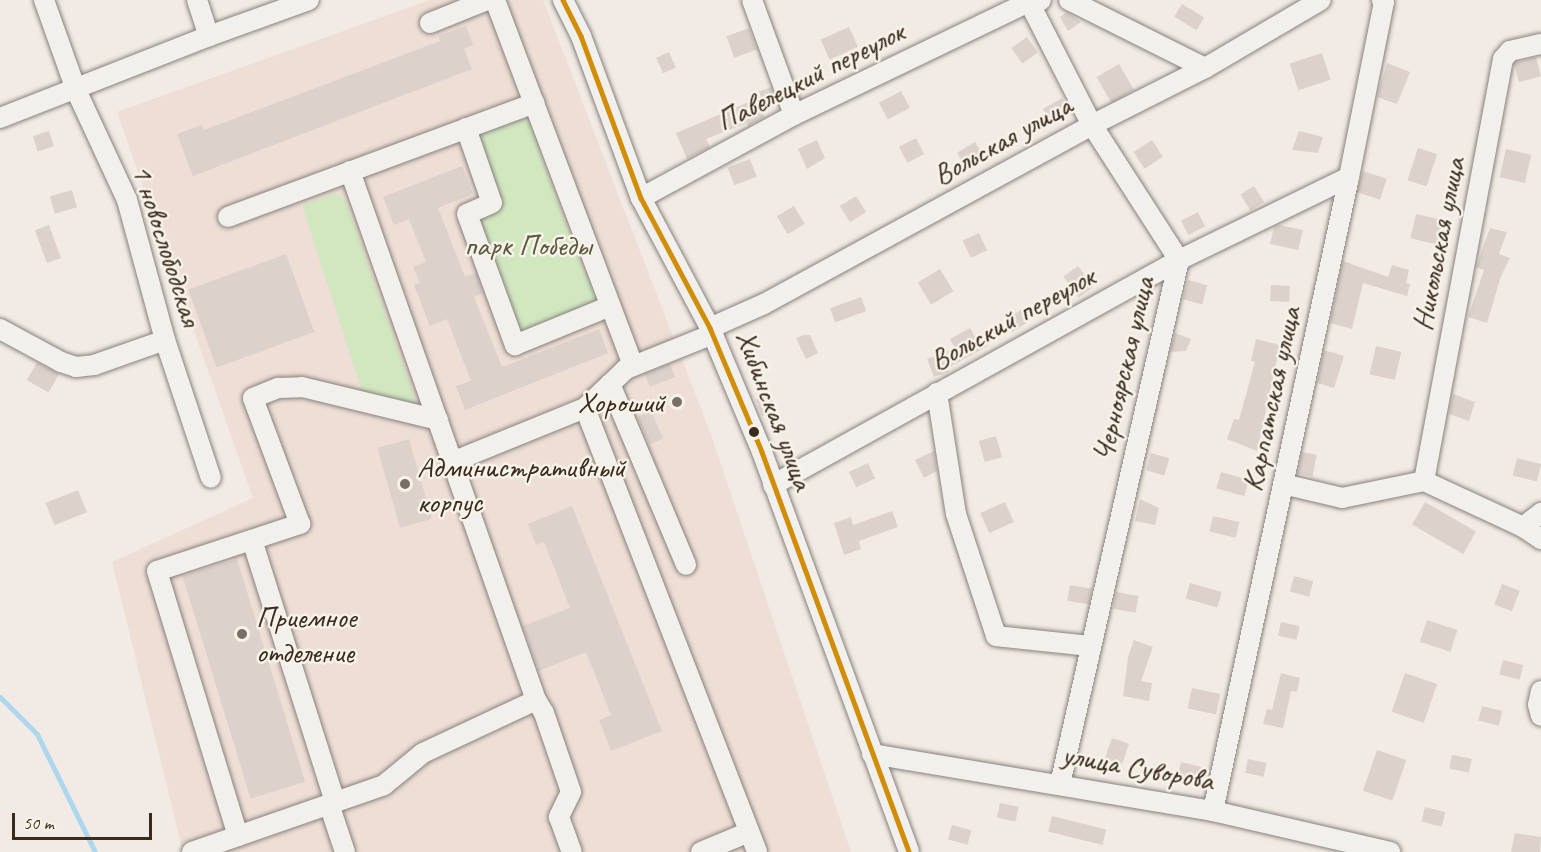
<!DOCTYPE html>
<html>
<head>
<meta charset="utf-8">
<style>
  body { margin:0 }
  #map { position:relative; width:1541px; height:852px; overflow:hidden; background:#f2ebe5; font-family:Caveat,sans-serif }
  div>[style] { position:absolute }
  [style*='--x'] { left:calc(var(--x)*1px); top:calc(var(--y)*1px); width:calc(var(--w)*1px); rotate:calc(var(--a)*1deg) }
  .built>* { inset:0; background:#eeded5 }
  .green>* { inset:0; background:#d1e7c0 }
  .stream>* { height:5px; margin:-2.5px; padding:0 2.5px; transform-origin:2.5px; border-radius:2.5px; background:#add7ed }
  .building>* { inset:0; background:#ddd1cc; transform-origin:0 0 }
  .roads { filter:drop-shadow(0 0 2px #88827c) drop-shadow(0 0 2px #88827c) }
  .minor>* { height:20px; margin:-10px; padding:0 10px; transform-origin:10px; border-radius:10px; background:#f2f0ec }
  .bus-1>* { height:4.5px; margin:-2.25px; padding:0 2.25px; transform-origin:2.25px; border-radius:2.25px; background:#d18d06 }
  .dots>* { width:16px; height:16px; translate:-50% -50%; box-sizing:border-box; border:3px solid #f7f3e8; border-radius:50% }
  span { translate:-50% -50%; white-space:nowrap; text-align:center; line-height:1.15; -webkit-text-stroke:5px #f7f3e8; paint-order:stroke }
  .street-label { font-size:30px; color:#3b2a1e }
  .park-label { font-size:30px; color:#5a583f }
  .poi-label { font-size:30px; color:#3b2a1e }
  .right { translate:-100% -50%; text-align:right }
  .left { translate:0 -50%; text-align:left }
  .scale { position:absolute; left:12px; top:813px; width:140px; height:27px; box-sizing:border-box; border:3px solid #3b2a1e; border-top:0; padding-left:8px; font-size:18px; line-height:21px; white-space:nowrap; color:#3b2a1e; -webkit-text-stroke:4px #f7f3e8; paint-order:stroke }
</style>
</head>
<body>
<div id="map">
  <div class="built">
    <div style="clip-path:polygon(430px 0,543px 0,710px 432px,851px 852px,183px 852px,112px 562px,253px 498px,117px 112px)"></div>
  </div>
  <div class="green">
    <div style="clip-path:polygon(516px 119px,532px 122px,540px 137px,538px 148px,584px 273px,592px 278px,597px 295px,594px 304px,532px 332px,514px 325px,475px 229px,482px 211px,473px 141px,479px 133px)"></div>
    <div style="clip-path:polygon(334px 194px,340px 195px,346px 202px,417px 404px,411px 411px,363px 395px,302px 205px)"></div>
  </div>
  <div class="stream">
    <div style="--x:0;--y:697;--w:52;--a:45"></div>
    <div style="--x:37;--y:734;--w:131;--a:63.8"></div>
  </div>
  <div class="building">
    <div style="left:1182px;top:4px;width:26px;height:15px;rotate:31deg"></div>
    <div style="clip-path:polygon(1067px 12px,1081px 22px,1068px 31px,1060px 17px)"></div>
    <div style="clip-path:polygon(466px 26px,473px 45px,464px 49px,472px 69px,193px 176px,177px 134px,202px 125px,204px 130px,440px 41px,438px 36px)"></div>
    <div style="left:849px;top:27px;width:22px;height:31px;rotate:66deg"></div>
    <div style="left:749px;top:28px;width:23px;height:24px;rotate:70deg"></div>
    <div style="left:1027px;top:37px;width:19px;height:19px;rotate:55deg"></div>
    <div style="left:669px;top:52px;width:17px;height:14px;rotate:66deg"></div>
    <div style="left:1322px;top:53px;width:28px;height:34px;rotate:72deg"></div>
    <div style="left:1536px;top:57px;width:20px;height:23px;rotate:75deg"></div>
    <div style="clip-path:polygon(1387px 63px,1410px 72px,1397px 104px,1377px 97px)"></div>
    <div style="left:1119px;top:64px;width:30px;height:26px;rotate:60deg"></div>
    <div style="left:771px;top:87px;width:17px;height:13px;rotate:69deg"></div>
    <div style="left:901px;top:91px;width:19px;height:25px;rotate:62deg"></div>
    <div style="left:1062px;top:98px;width:16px;height:22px;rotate:60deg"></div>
    <div style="clip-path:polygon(756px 99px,765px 117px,748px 126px,747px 123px,706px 139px,710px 147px,687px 159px,676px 133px)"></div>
    <div style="left:49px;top:131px;width:16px;height:17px;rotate:72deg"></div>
    <div style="clip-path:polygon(1299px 131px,1323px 137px,1318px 153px,1292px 150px)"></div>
    <div style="left:916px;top:138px;width:18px;height:19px;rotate:63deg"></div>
    <div style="clip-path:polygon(817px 140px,825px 158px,807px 169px,798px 149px)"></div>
    <div style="left:1152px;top:140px;width:20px;height:22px;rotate:57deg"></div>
    <div style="left:975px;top:142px;width:17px;height:21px;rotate:59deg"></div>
    <div style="left:1418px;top:148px;width:20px;height:34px;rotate:18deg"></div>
    <div style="left:1506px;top:149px;width:26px;height:29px;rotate:13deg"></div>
    <div style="left:750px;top:159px;width:19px;height:24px;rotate:69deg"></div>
    <div style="clip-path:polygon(462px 166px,473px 194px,438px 208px,465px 277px,476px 273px,483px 293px,474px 297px,502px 367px,599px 329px,608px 353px,465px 410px,456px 386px,471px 381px,447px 319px,430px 326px,414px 285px,420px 283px,413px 267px,426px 262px,409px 219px,394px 225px,383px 197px)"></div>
    <div style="left:1363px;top:171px;width:25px;height:22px;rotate:18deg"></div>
    <div style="left:1254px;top:186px;width:19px;height:16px;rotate:58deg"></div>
    <div style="left:72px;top:190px;width:18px;height:23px;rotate:74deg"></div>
    <div style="left:856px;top:196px;width:19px;height:19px;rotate:58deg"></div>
    <div style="left:794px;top:206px;width:21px;height:20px;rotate:59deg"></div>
    <div style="left:1198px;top:212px;width:16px;height:19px;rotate:63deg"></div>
    <div style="left:1416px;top:214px;width:28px;height:25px;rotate:13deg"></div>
    <div style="left:49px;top:225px;width:35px;height:15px;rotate:70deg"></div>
    <div style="clip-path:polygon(1279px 225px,1303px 230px,1298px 250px,1270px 244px,1274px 227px)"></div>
    <div style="clip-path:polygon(1490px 228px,1507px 232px,1499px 254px,1510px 258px,1501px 276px,1487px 323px,1468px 317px,1484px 270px,1476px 267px,1477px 264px)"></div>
    <div style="left:979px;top:233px;width:19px;height:18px;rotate:65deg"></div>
    <div style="left:286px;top:254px;width:83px;height:104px;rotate:70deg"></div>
    <div style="clip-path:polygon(1343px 261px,1388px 277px,1392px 265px,1409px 270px,1406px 283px,1410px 284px,1407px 296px,1363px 283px,1352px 329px,1330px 323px)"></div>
    <div style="left:1078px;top:266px;width:26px;height:18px;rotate:54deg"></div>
    <div style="left:940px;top:269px;width:26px;height:26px;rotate:59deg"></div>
    <div style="left:1188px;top:280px;width:20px;height:20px;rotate:15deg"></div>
    <div style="left:1271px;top:285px;width:19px;height:16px;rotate:3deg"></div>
    <div style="left:861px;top:297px;width:15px;height:33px;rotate:70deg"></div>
    <div style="left:1022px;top:309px;width:14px;height:21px;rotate:56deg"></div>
    <div style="clip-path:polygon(970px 328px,977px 340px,985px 338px,988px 346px,948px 368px,949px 372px,934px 377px,927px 359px,955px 348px,950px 339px)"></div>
    <div style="clip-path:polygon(1175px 333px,1191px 339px,1186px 351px,1170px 352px)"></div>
    <div style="clip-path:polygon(804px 335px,810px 335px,818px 353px,806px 359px,796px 338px)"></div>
    <div style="clip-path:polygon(1256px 339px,1280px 345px,1257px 451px,1227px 439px,1234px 419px,1239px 420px,1255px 362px,1251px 361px)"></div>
    <div style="left:1376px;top:346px;width:26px;height:29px;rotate:13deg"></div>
    <div style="clip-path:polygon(1324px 350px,1344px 356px,1334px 388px,1317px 383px)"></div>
    <div style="left:37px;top:362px;width:25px;height:21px;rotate:29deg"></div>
    <div style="left:670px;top:364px;width:14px;height:27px;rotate:69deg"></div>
    <div style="left:770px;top:394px;width:18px;height:15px;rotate:71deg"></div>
    <div style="clip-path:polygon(1453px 394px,1475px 402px,1469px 421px,1449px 414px)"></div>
    <div style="left:651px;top:411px;width:30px;height:15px;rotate:66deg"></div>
    <div style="left:996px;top:436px;width:22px;height:18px;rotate:74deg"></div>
    <div style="left:409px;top:439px;width:83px;height:33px;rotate:74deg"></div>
    <div style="clip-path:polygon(934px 451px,937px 471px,924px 478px,915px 460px)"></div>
    <div style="left:1302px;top:452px;width:15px;height:22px;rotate:11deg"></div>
    <div style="left:1151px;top:453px;width:19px;height:18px;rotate:16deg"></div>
    <div style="left:1517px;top:458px;width:25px;height:18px;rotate:14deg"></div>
    <div style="left:868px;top:463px;width:17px;height:21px;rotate:65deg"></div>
    <div style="left:1221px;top:472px;width:29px;height:17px;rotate:16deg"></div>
    <div style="left:78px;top:490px;width:24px;height:35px;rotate:68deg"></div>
    <div style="clip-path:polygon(1140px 499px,1159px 508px,1155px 525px,1135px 521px)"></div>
    <div style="left:1005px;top:502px;width:22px;height:27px;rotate:66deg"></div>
    <div style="left:1425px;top:502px;width:59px;height:26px;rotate:30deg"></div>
    <div style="clip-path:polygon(572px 506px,662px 731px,611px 751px,599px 720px,611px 715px,586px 652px,539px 671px,523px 626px,570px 608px,544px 542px,536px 545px,528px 524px)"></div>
    <div style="clip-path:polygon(892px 511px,898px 527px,859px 541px,861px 549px,844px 555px,834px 523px,851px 517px,853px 525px)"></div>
    <div style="left:1213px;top:516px;width:27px;height:16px;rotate:13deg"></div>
    <div style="left:237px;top:559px;width:233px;height:57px;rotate:73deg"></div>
    <div style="left:1294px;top:576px;width:20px;height:16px;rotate:15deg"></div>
    <div style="left:1190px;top:583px;width:33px;height:16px;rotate:16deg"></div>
    <div style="left:1502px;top:584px;width:19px;height:22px;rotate:21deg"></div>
    <div style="left:1070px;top:585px;width:22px;height:16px;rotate:10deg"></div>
    <div style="left:1116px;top:592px;width:23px;height:17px;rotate:10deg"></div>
    <div style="left:1427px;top:620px;width:32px;height:23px;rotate:18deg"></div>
    <div style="left:1281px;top:622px;width:19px;height:14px;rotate:12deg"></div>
    <div style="clip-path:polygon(1134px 640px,1153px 647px,1141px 681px,1152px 683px,1149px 701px,1123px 696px,1128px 657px)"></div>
    <div style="left:1503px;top:660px;width:21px;height:15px;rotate:14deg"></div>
    <div style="clip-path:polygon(1281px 673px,1300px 678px,1297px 692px,1291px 691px,1283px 728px,1263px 724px,1267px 709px,1272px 710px)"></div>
    <div style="left:1405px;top:673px;width:34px;height:41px;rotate:19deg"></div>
    <div style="left:1192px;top:688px;width:29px;height:21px;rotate:12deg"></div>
    <div style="left:1482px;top:706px;width:21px;height:15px;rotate:14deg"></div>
    <div style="left:1112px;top:738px;width:18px;height:22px;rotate:19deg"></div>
    <div style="left:1377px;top:750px;width:31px;height:43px;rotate:19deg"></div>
    <div style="left:1452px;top:755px;width:20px;height:14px;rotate:11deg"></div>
    <div style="left:1248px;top:759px;width:19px;height:14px;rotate:12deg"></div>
    <div style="left:1181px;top:762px;width:21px;height:15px;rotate:14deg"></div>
    <div style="left:1000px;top:803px;width:19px;height:15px;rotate:12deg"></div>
    <div style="left:1425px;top:807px;width:21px;height:15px;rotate:14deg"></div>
    <div style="left:1052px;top:816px;width:56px;height:16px;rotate:14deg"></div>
    <div style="left:952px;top:825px;width:20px;height:15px;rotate:15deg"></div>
    <div style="clip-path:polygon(1515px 833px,1541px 837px,1540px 852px,1511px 852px)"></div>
  </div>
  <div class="roads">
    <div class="minor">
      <div style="--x:44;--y:0;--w:96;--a:70.4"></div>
      <div style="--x:76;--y:90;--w:121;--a:65.1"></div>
      <div style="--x:127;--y:200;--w:145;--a:74.8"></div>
      <div style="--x:165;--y:340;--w:145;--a:71.6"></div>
      <div style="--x:197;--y:0;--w:38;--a:72"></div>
      <div style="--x:495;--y:0;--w:391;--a:69.3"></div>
      <div style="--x:563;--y:0;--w:40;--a:63.4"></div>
      <div style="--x:581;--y:36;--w:173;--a:69.7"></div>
      <div style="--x:641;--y:198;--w:147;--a:62"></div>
      <div style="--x:710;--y:328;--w:134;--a:67.2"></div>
      <div style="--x:762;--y:452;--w:426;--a:69.8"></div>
      <div style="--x:752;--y:0;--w:122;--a:69.9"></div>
      <div style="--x:1069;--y:0;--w:152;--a:26.6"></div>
      <div style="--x:1029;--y:2;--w:138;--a:62.9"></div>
      <div style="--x:1092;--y:125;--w:161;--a:57.2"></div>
      <div style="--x:1179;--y:260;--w:537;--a:102.79"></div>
      <div style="--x:430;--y:23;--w:61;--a:-22"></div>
      <div style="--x:0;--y:118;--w:225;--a:-21.4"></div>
      <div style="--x:209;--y:36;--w:106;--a:-19.8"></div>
      <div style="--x:466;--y:128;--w:79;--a:70.9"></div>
      <div style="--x:492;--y:203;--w:27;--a:156"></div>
      <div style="--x:467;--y:214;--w:140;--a:69.9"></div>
      <div style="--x:515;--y:345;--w:103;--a:-22.3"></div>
      <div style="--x:350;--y:171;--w:561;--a:70.63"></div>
      <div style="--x:536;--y:700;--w:15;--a:58"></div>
      <div style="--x:544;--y:713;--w:83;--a:71.1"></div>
      <div style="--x:571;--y:792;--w:28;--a:116"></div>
      <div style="--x:559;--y:817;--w:37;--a:70"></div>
      <div style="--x:641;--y:198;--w:174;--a:-28.5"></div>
      <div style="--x:794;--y:115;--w:261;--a:-25.7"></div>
      <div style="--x:1029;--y:2;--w:12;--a:-9"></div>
      <div style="--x:228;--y:217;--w:327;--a:-20.4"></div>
      <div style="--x:710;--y:328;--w:59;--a:-24"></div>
      <div style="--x:764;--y:304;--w:374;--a:-28.6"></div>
      <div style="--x:1092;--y:125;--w:127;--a:-26.8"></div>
      <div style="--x:1205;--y:68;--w:134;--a:-30.4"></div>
      <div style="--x:0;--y:329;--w:69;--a:28.4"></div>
      <div style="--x:61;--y:362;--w:16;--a:18"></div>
      <div style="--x:76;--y:367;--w:18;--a:-6"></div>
      <div style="--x:94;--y:365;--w:75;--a:-19.4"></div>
      <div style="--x:610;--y:384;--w:196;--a:67.2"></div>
      <div style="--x:937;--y:393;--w:122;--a:81.1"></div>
      <div style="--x:956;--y:514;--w:128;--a:71.8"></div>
      <div style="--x:996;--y:636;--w:94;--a:6.1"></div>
      <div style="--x:585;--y:408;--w:476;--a:68.8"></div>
      <div style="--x:452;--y:462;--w:144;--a:-22.1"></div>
      <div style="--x:585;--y:408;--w:57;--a:-43.6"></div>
      <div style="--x:626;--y:369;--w:94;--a:-21.9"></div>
      <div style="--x:1424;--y:481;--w:429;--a:-79.4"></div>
      <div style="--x:1503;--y:59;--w:11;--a:-49"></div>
      <div style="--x:1510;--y:51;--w:32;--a:-13"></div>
      <div style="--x:1283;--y:484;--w:61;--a:13.3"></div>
      <div style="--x:1342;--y:498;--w:84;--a:-11.7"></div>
      <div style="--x:1424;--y:481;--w:109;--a:24.9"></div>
      <div style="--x:1523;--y:527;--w:22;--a:34"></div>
      <div style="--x:773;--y:485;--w:464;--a:-29"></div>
      <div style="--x:1179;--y:260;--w:189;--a:-26"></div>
      <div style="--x:1523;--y:527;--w:23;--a:-38"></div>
      <div style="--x:252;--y:540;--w:275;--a:72.4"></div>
      <div style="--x:1541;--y:691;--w:14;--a:102"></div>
      <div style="--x:1538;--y:705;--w:11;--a:75"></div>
      <div style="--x:872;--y:754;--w:346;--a:9.5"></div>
      <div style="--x:1213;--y:811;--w:182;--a:13"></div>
      <div style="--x:329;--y:804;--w:51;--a:71.6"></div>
      <div style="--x:1213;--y:811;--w:648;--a:-77.89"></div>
      <div style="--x:1349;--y:177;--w:178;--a:-78.7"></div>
      <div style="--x:1384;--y:2;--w:3;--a:-135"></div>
      <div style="--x:238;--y:836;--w:277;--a:-107"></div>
      <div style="--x:157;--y:571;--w:151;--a:-18.2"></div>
      <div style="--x:300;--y:524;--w:134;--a:-110.5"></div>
      <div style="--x:253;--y:398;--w:27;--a:-22"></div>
      <div style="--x:278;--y:388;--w:24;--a:-2"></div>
      <div style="--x:302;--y:387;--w:140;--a:13.6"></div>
      <div style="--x:192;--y:852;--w:203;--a:-19.2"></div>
      <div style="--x:384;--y:785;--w:50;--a:-39.4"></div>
      <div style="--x:423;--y:753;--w:125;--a:-25.1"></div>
      <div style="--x:701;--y:852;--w:52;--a:-22.6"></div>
    </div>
  </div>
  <div class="bus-1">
    <div style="--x:563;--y:0;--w:40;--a:63.4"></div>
    <div style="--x:581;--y:36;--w:173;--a:69.7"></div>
    <div style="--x:641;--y:198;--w:147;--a:62"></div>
    <div style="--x:710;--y:328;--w:134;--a:67.2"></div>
    <div style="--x:762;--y:452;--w:426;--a:69.8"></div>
  </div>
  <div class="dots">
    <div style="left:677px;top:402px;background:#7b6e64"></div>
    <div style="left:754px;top:432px;background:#3b2a1e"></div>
    <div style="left:405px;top:484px;background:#7b6e64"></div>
    <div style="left:242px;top:634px;background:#7b6e64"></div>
  </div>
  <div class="street-label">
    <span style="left:810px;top:76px;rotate:-27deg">Павелецкий переулок</span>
    <span style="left:1002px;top:140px;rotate:-29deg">Вольская улица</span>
    <span style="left:1438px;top:244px;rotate:-79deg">Никольская улица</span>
    <span style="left:167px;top:245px;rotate:72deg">1 новослободская</span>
    <span style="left:1012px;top:318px;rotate:-29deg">Вольский переулок</span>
    <span style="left:1123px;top:369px;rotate:-77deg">Черноярская улица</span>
    <span style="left:1271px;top:399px;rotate:-78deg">Карпатская улица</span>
    <span style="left:775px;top:410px;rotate:69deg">Хибинская улица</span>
    <span style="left:1138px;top:767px;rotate:10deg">улица Суворова</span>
  </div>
  <div class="park-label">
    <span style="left:528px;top:245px">парк Победы</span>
  </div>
  <div class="poi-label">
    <span class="right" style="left:665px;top:402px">Хороший</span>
    <span class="left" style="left:417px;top:484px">Административный<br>корпус</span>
    <span class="left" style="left:256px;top:634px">Приемное<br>отделение</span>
  </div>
  <div class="scale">50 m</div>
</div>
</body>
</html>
